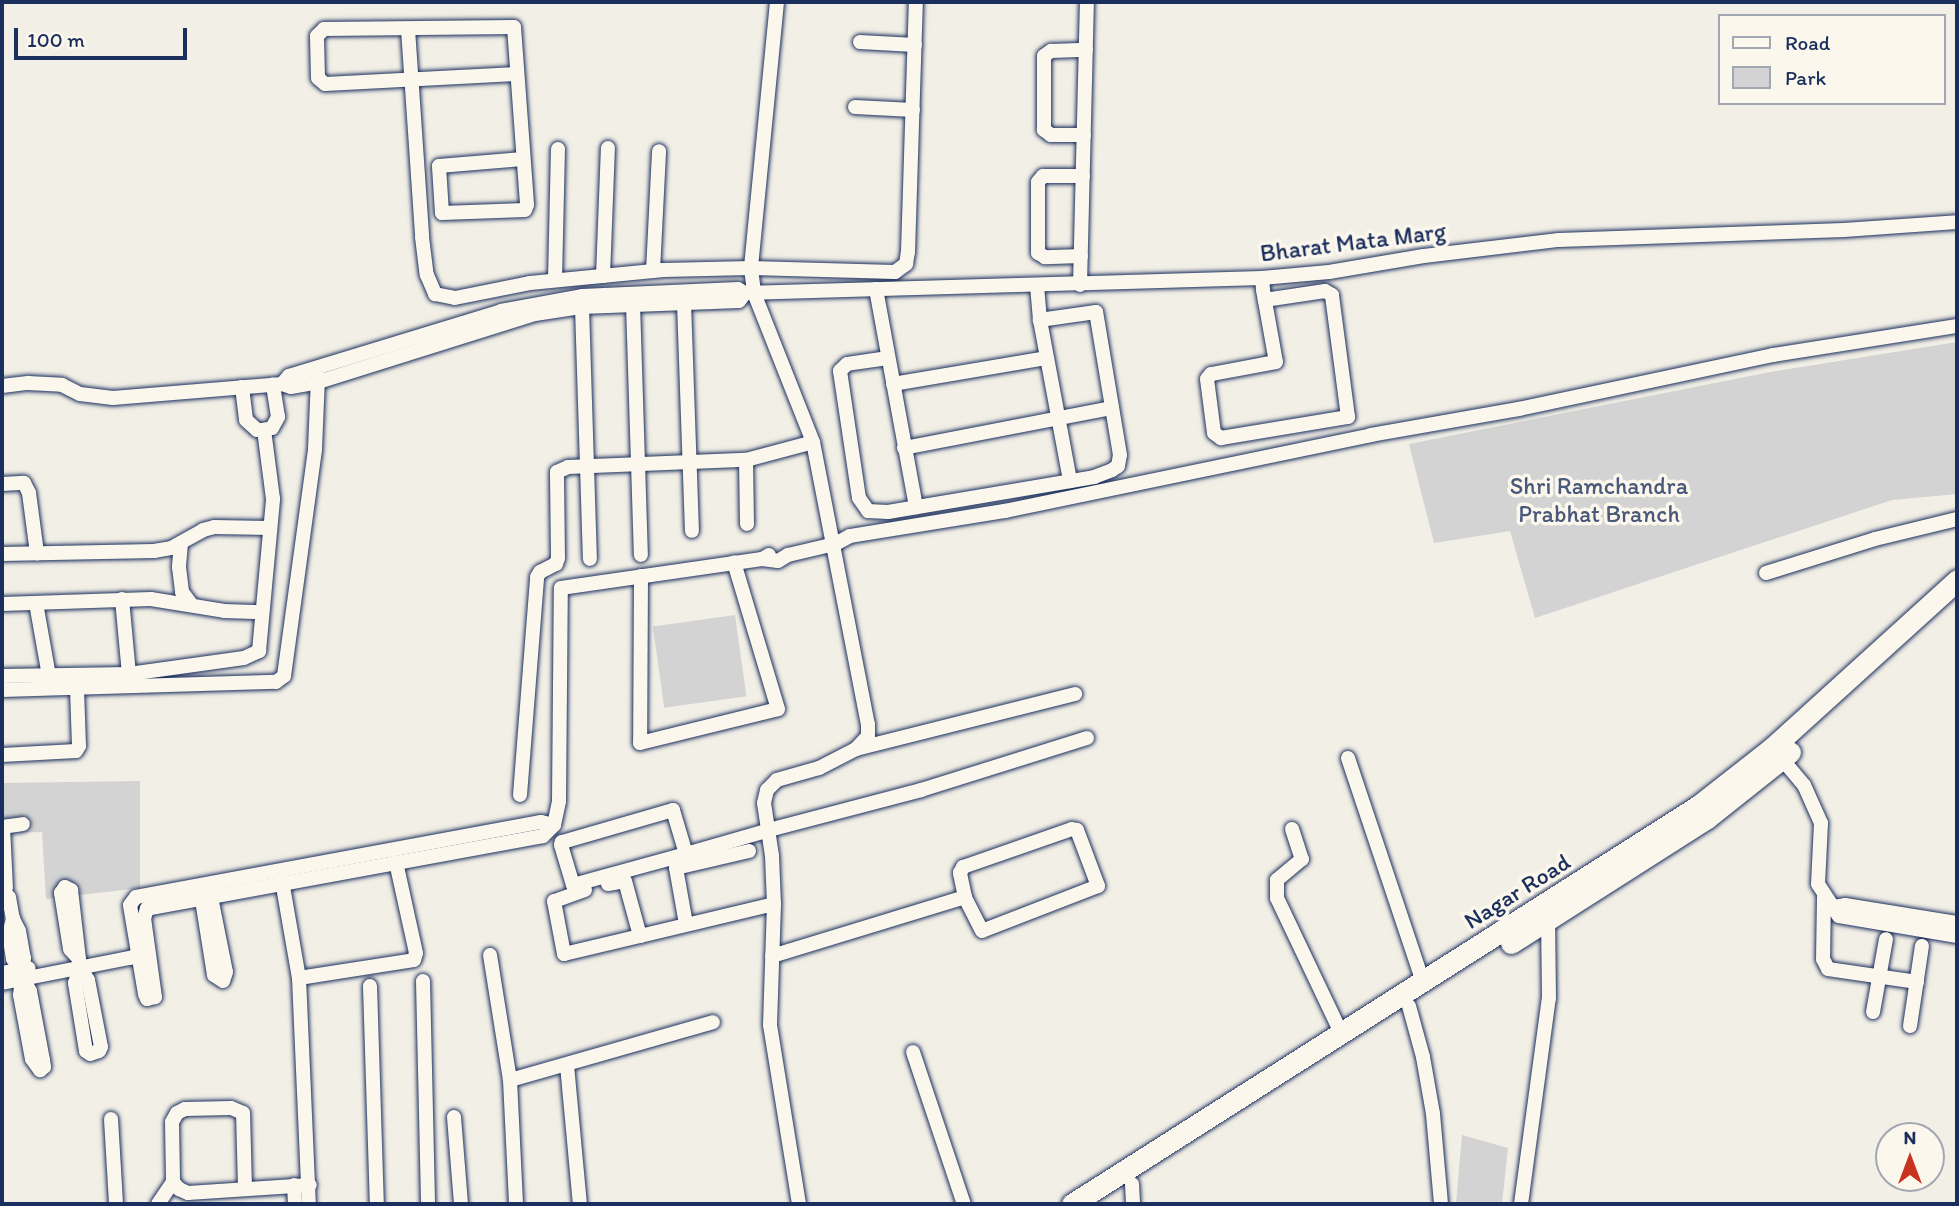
<!DOCTYPE html>
<html>
<head>
<meta charset="utf-8">
<style>
  body { margin:0 }
  #map { position:relative; width:1959px; height:1206px; overflow:hidden; background:#f2efe6; font-family:Itim,sans-serif }
  div>[style] { position:absolute }
  [style*='--x'] { left:calc(var(--x)*1px); top:calc(var(--y)*1px); width:calc(var(--w)*1px); rotate:calc(var(--a)*1deg) }
  .green>* { inset:0; background:#d2d3d2; transform-origin:0 0 }
  .roads { filter:drop-shadow(0 0 2px #1b2f5e) drop-shadow(0 0 2px #1b2f5e) }
  .minor>* { height:14px; margin:-7px; padding:0 7px; transform-origin:7px; border-radius:7px; background:#fbf7ec }
  .highway>* { height:21px; margin:-10.5px; padding:0 10.5px; transform-origin:10.5px; border-radius:10.5px; background:#fbf7ec }
  span { translate:-50% -50%; white-space:nowrap; text-align:center; line-height:1.15; -webkit-text-stroke:7px #fbf7ec; paint-order:stroke }
  .street-label { font-size:24px; color:#1b2f5e }
  .park-label { font-size:24px; color:#49587b }
  .frame { position:absolute; inset:0; border:4px solid #1b2f5e; pointer-events:none }
  .legend { position:absolute; left:1718px; top:14px; width:228px; height:91px; box-sizing:border-box; background:#fbf7ec; border:2px solid #a1a7b3; margin:0; padding:9px 12px; list-style:none; font-size:21px; color:#1b2f5e }
  .legend li { display:flex; align-items:center; gap:14px; height:35px }
  .legend b { width:35px; border:2px solid #a1a7b3 }
  .north { position:absolute; left:1875px; top:1122px; width:70px; height:70px; box-sizing:border-box; background:#fbf7ec; border:2px solid #a1a7b3; border-radius:50%; rotate:0deg; font-size:19px; font-weight:700; line-height:28px; text-align:center; color:#1b2f5e }
  .north::after { content:''; display:block; margin:auto; width:24px; height:32px; background:#c8321e; clip-path:polygon(50% 0,100% 100%,50% 72%,0 100%) }
  .scale { position:absolute; left:14px; top:28px; width:173px; height:32px; box-sizing:border-box; border:4px solid #1b2f5e; border-top:0; padding-left:9px; font-size:21px; line-height:24px; white-space:nowrap; color:#1b2f5e; -webkit-text-stroke:5px #fbf7ec; paint-order:stroke }
</style>
</head>
<body>
<div id="map">
  <div class="green">
    <div style="clip-path:polygon(1957px 342px,1957px 494px,1892px 500px,1535px 618px,1510px 531px,1434px 543px,1409px 444px,1770px 372px)"></div>
    <div style="left:735px;top:615px;width:82px;height:83px;rotate:82deg"></div>
    <div style="clip-path:polygon(140px 781px,140px 888px,46px 899px,42px 832px,2px 833px,2px 783px)"></div>
    <div style="clip-path:polygon(1462px 1135px,1508px 1148px,1502px 1204px,1456px 1204px)"></div>
  </div>
  <div class="roads">
    <div class="minor">
      <div style="--x:777;--y:2;--w:267;--a:95.6"></div>
      <div style="--x:751;--y:268;--w:25;--a:83"></div>
      <div style="--x:754;--y:293;--w:160;--a:68.4"></div>
      <div style="--x:813;--y:442;--w:287;--a:79"></div>
      <div style="--x:868;--y:724;--w:12;--a:90"></div>
      <div style="--x:868;--y:736;--w:18;--a:133"></div>
      <div style="--x:856;--y:749;--w:42;--a:152.8"></div>
      <div style="--x:819;--y:768;--w:44;--a:164.1"></div>
      <div style="--x:777;--y:780;--w:14;--a:135"></div>
      <div style="--x:767;--y:790;--w:13;--a:103"></div>
      <div style="--x:764;--y:803;--w:54;--a:81.4"></div>
      <div style="--x:772;--y:856;--w:48;--a:87.6"></div>
      <div style="--x:774;--y:904;--w:121;--a:91.9"></div>
      <div style="--x:770;--y:1025;--w:181;--a:80.8"></div>
      <div style="--x:408;--y:29;--w:208;--a:86.1"></div>
      <div style="--x:422;--y:237;--w:38;--a:83"></div>
      <div style="--x:427;--y:275;--w:21;--a:67"></div>
      <div style="--x:435;--y:294;--w:20;--a:11"></div>
      <div style="--x:455;--y:298;--w:76;--a:-11.3"></div>
      <div style="--x:530;--y:283;--w:134;--a:-5.6"></div>
      <div style="--x:663;--y:270;--w:88;--a:-1.3"></div>
      <div style="--x:751;--y:268;--w:144;--a:1.6"></div>
      <div style="--x:895;--y:272;--w:14;--a:-36"></div>
      <div style="--x:906;--y:264;--w:12;--a:-81"></div>
      <div style="--x:908;--y:252;--w:250;--a:-88.2"></div>
      <div style="--x:860;--y:42;--w:55;--a:3.1"></div>
      <div style="--x:516;--y:74;--w:191;--a:177"></div>
      <div style="--x:325;--y:84;--w:9;--a:-139"></div>
      <div style="--x:318;--y:78;--w:42;--a:-91.4"></div>
      <div style="--x:317;--y:36;--w:10;--a:-45"></div>
      <div style="--x:324;--y:29;--w:190;--a:-0.6"></div>
      <div style="--x:514;--y:27;--w:178;--a:85.8"></div>
      <div style="--x:527;--y:205;--w:5;--a:112"></div>
      <div style="--x:525;--y:210;--w:83;--a:177.9"></div>
      <div style="--x:442;--y:213;--w:47;--a:-93.7"></div>
      <div style="--x:439;--y:166;--w:84;--a:-4.8"></div>
      <div style="--x:855;--y:107;--w:58;--a:3"></div>
      <div style="--x:1084;--y:135;--w:33;--a:180"></div>
      <div style="--x:1051;--y:135;--w:9;--a:-144"></div>
      <div style="--x:1044;--y:130;--w:74;--a:-90"></div>
      <div style="--x:1044;--y:56;--w:9;--a:-36"></div>
      <div style="--x:1051;--y:51;--w:35;--a:-2"></div>
      <div style="--x:1081;--y:256;--w:36;--a:178"></div>
      <div style="--x:1045;--y:257;--w:8;--a:-150"></div>
      <div style="--x:1038;--y:253;--w:71;--a:-90"></div>
      <div style="--x:1038;--y:182;--w:8;--a:-50"></div>
      <div style="--x:1043;--y:176;--w:40;--a:0"></div>
      <div style="--x:653;--y:271;--w:120;--a:-87.1"></div>
      <div style="--x:603;--y:276;--w:128;--a:-87.8"></div>
      <div style="--x:1262;--y:278;--w:12;--a:85"></div>
      <div style="--x:1263;--y:290;--w:73;--a:79.8"></div>
      <div style="--x:1276;--y:362;--w:66;--a:169.5"></div>
      <div style="--x:1211;--y:374;--w:6;--a:129"></div>
      <div style="--x:1207;--y:379;--w:54;--a:82.6"></div>
      <div style="--x:1214;--y:433;--w:9;--a:36"></div>
      <div style="--x:1221;--y:438;--w:129;--a:-9.4"></div>
      <div style="--x:1348;--y:417;--w:123;--a:-97.5"></div>
      <div style="--x:1332;--y:295;--w:8;--a:-150"></div>
      <div style="--x:1325;--y:291;--w:61;--a:171.5"></div>
      <div style="--x:555;--y:280;--w:131;--a:-88.7"></div>
      <div style="--x:1080;--y:285;--w:283;--a:-88.6"></div>
      <div style="--x:876;--y:289;--w:222;--a:79.6"></div>
      <div style="--x:684;--y:303;--w:228;--a:88"></div>
      <div style="--x:633;--y:304;--w:251;--a:88.2"></div>
      <div style="--x:582;--y:307;--w:252;--a:88.2"></div>
      <div style="--x:1040;--y:320;--w:164;--a:79.4"></div>
      <div style="--x:888;--y:358;--w:41;--a:171.7"></div>
      <div style="--x:847;--y:364;--w:10;--a:135"></div>
      <div style="--x:840;--y:371;--w:128;--a:81.5"></div>
      <div style="--x:859;--y:498;--w:16;--a:55"></div>
      <div style="--x:868;--y:511;--w:20;--a:3"></div>
      <div style="--x:888;--y:512;--w:209;--a:-9.6"></div>
      <div style="--x:1094;--y:477;--w:19;--a:-21"></div>
      <div style="--x:1112;--y:470;--w:7;--a:-34"></div>
      <div style="--x:1118;--y:466;--w:11;--a:-80"></div>
      <div style="--x:1120;--y:455;--w:145;--a:-99.5"></div>
      <div style="--x:1096;--y:312;--w:57;--a:171.9"></div>
      <div style="--x:1040;--y:320;--w:34;--a:-95"></div>
      <div style="--x:282;--y:384;--w:11;--a:-49"></div>
      <div style="--x:289;--y:376;--w:222;--a:-17"></div>
      <div style="--x:501;--y:311;--w:82;--a:-10.5"></div>
      <div style="--x:582;--y:296;--w:156;--a:-2.6"></div>
      <div style="--x:738;--y:289;--w:8;--a:30"></div>
      <div style="--x:745;--y:293;--w:517;--a:-1.66"></div>
      <div style="--x:1262;--y:278;--w:67;--a:-5.1"></div>
      <div style="--x:1329;--y:272;--w:96;--a:-9.6"></div>
      <div style="--x:1424;--y:256;--w:136;--a:-6.8"></div>
      <div style="--x:1559;--y:240;--w:285;--a:-2"></div>
      <div style="--x:1844;--y:230;--w:113;--a:-4"></div>
      <div style="--x:893;--y:384;--w:155;--a:-9.6"></div>
      <div style="--x:2;--y:386;--w:26;--a:-7"></div>
      <div style="--x:28;--y:383;--w:34;--a:3"></div>
      <div style="--x:62;--y:385;--w:20;--a:27"></div>
      <div style="--x:80;--y:394;--w:33;--a:7"></div>
      <div style="--x:113;--y:398;--w:170;--a:-4.7"></div>
      <div style="--x:282;--y:384;--w:9;--a:18"></div>
      <div style="--x:291;--y:387;--w:27;--a:-10"></div>
      <div style="--x:318;--y:382;--w:227;--a:-17.4"></div>
      <div style="--x:535;--y:314;--w:48;--a:-8.5"></div>
      <div style="--x:582;--y:307;--w:157;--a:-2.2"></div>
      <div style="--x:739;--y:301;--w:10;--a:-53"></div>
      <div style="--x:242;--y:387;--w:33;--a:83"></div>
      <div style="--x:246;--y:420;--w:15;--a:42"></div>
      <div style="--x:257;--y:430;--w:7;--a:0"></div>
      <div style="--x:264;--y:430;--w:8;--a:-14"></div>
      <div style="--x:272;--y:428;--w:13;--a:-61"></div>
      <div style="--x:278;--y:417;--w:33;--a:-99"></div>
      <div style="--x:904;--y:448;--w:212;--a:-10.9"></div>
      <div style="--x:746;--y:460;--w:69;--a:-15"></div>
      <div style="--x:2;--y:484;--w:22;--a:-3"></div>
      <div style="--x:24;--y:483;--w:11;--a:63"></div>
      <div style="--x:29;--y:493;--w:61;--a:82.4"></div>
      <div style="--x:181;--y:543;--w:24;--a:95"></div>
      <div style="--x:179;--y:567;--w:25;--a:83"></div>
      <div style="--x:182;--y:592;--w:15;--a:53"></div>
      <div style="--x:2;--y:554;--w:152;--a:-1.1"></div>
      <div style="--x:154;--y:551;--w:17;--a:-10"></div>
      <div style="--x:171;--y:548;--w:37;--a:-29"></div>
      <div style="--x:203;--y:530;--w:11;--a:-15"></div>
      <div style="--x:214;--y:527;--w:56;--a:1"></div>
      <div style="--x:762;--y:559;--w:16;--a:7"></div>
      <div style="--x:778;--y:561;--w:12;--a:-31"></div>
      <div style="--x:788;--y:555;--w:48;--a:-13.2"></div>
      <div style="--x:835;--y:544;--w:17;--a:-28"></div>
      <div style="--x:850;--y:536;--w:157;--a:-9.2"></div>
      <div style="--x:1005;--y:511;--w:374;--a:-11.7"></div>
      <div style="--x:1371;--y:435;--w:150;--a:-10"></div>
      <div style="--x:1519;--y:409;--w:260;--a:-12"></div>
      <div style="--x:1773;--y:355;--w:186;--a:-9"></div>
      <div style="--x:1766;--y:573;--w:114;--a:-17.3"></div>
      <div style="--x:1875;--y:539;--w:84;--a:-13.7"></div>
      <div style="--x:641;--y:576;--w:167;--a:90.3"></div>
      <div style="--x:640;--y:743;--w:142;--a:-13.8"></div>
      <div style="--x:778;--y:709;--w:153;--a:-106.7"></div>
      <div style="--x:122;--y:599;--w:75;--a:84.7"></div>
      <div style="--x:36;--y:603;--w:74;--a:79.9"></div>
      <div style="--x:2;--y:604;--w:149;--a:-1.9"></div>
      <div style="--x:151;--y:599;--w:74;--a:9.3"></div>
      <div style="--x:224;--y:611;--w:38;--a:2"></div>
      <div style="--x:2;--y:676;--w:127;--a:-0.9"></div>
      <div style="--x:129;--y:674;--w:116;--a:-7.9"></div>
      <div style="--x:244;--y:658;--w:17;--a:-25"></div>
      <div style="--x:259;--y:651;--w:153;--a:-84.7"></div>
      <div style="--x:273;--y:499;--w:70;--a:-97.4"></div>
      <div style="--x:2;--y:690;--w:274;--a:-1.7"></div>
      <div style="--x:276;--y:682;--w:10;--a:-37"></div>
      <div style="--x:284;--y:676;--w:229;--a:-82.2"></div>
      <div style="--x:315;--y:449;--w:73;--a:-87.6"></div>
      <div style="--x:856;--y:749;--w:226;--a:-14.1"></div>
      <div style="--x:2;--y:755;--w:74;--a:-3.1"></div>
      <div style="--x:76;--y:751;--w:6;--a:-59"></div>
      <div style="--x:79;--y:746;--w:57;--a:-92"></div>
      <div style="--x:1348;--y:758;--w:236;--a:71.5"></div>
      <div style="--x:1782;--y:759;--w:34;--a:50"></div>
      <div style="--x:1804;--y:785;--w:42;--a:65.9"></div>
      <div style="--x:1821;--y:823;--w:61;--a:92.8"></div>
      <div style="--x:1818;--y:884;--w:38;--a:57"></div>
      <div style="--x:1839;--y:916;--w:120;--a:9.6"></div>
      <div style="--x:520;--y:795;--w:219;--a:-85.5"></div>
      <div style="--x:537;--y:577;--w:6;--a:-59"></div>
      <div style="--x:540;--y:572;--w:18;--a:-27"></div>
      <div style="--x:556;--y:564;--w:6;--a:-72"></div>
      <div style="--x:558;--y:558;--w:86;--a:-90.7"></div>
      <div style="--x:557;--y:472;--w:12;--a:-24"></div>
      <div style="--x:568;--y:467;--w:178;--a:-2.3"></div>
      <div style="--x:746;--y:460;--w:64;--a:89.1"></div>
      <div style="--x:541;--y:822;--w:13;--a:13"></div>
      <div style="--x:554;--y:825;--w:16;--a:135"></div>
      <div style="--x:543;--y:836;--w:403;--a:169.6"></div>
      <div style="--x:147;--y:909;--w:9;--a:108"></div>
      <div style="--x:144;--y:918;--w:80;--a:82.1"></div>
      <div style="--x:155;--y:997;--w:8;--a:166"></div>
      <div style="--x:147;--y:999;--w:5;--a:-112"></div>
      <div style="--x:145;--y:994;--w:90;--a:-99.6"></div>
      <div style="--x:130;--y:905;--w:10;--a:-53"></div>
      <div style="--x:136;--y:897;--w:412;--a:-10.5"></div>
      <div style="--x:554;--y:825;--w:25;--a:-78"></div>
      <div style="--x:559;--y:801;--w:213;--a:-89.5"></div>
      <div style="--x:561;--y:588;--w:203;--a:-8.2"></div>
      <div style="--x:762;--y:559;--w:8;--a:-30"></div>
      <div style="--x:2;--y:827;--w:21;--a:-8"></div>
      <div style="--x:3;--y:827;--w:61;--a:87.2"></div>
      <div style="--x:1292;--y:829;--w:32;--a:72"></div>
      <div style="--x:1302;--y:859;--w:33;--a:140"></div>
      <div style="--x:1277;--y:880;--w:18;--a:90"></div>
      <div style="--x:1277;--y:898;--w:152;--a:64.6"></div>
      <div style="--x:686;--y:854;--w:46;--a:-106.5"></div>
      <div style="--x:673;--y:810;--w:116;--a:163.9"></div>
      <div style="--x:562;--y:842;--w:3;--a:108"></div>
      <div style="--x:561;--y:845;--w:42;--a:73.3"></div>
      <div style="--x:573;--y:885;--w:117;--a:-15.3"></div>
      <div style="--x:686;--y:854;--w:86;--a:-16.1"></div>
      <div style="--x:769;--y:830;--w:157;--a:-14.7"></div>
      <div style="--x:921;--y:790;--w:174;--a:-17.4"></div>
      <div style="--x:281;--y:875;--w:105;--a:80.1"></div>
      <div style="--x:299;--y:978;--w:226;--a:87.5"></div>
      <div style="--x:608;--y:884;--w:17;--a:-10"></div>
      <div style="--x:625;--y:881;--w:57;--a:74.7"></div>
      <div style="--x:640;--y:936;--w:138;--a:-13.4"></div>
      <div style="--x:205;--y:889;--w:15;--a:62"></div>
      <div style="--x:212;--y:902;--w:71;--a:78.7"></div>
      <div style="--x:226;--y:972;--w:9;--a:108"></div>
      <div style="--x:223;--y:981;--w:11;--a:-146"></div>
      <div style="--x:214;--y:975;--w:70;--a:-99.1"></div>
      <div style="--x:203;--y:906;--w:10;--a:-66"></div>
      <div style="--x:585;--y:890;--w:33;--a:160"></div>
      <div style="--x:554;--y:901;--w:54;--a:79.3"></div>
      <div style="--x:564;--y:954;--w:78;--a:-13.3"></div>
      <div style="--x:9;--y:897;--w:22;--a:80"></div>
      <div style="--x:1824;--y:897;--w:62;--a:90.9"></div>
      <div style="--x:1823;--y:959;--w:11;--a:63"></div>
      <div style="--x:1828;--y:969;--w:90;--a:8.3"></div>
      <div style="--x:1834;--y:907;--w:11;--a:-10"></div>
      <div style="--x:1845;--y:905;--w:113;--a:9.1"></div>
      <div style="--x:686;--y:924;--w:57;--a:-100.1"></div>
      <div style="--x:676;--y:868;--w:75;--a:-13.1"></div>
      <div style="--x:490;--y:955;--w:127;--a:80.9"></div>
      <div style="--x:510;--y:1080;--w:124;--a:87.2"></div>
      <div style="--x:772;--y:956;--w:202;--a:-17"></div>
      <div style="--x:965;--y:897;--w:25;--a:-102"></div>
      <div style="--x:960;--y:873;--w:7;--a:-63"></div>
      <div style="--x:963;--y:867;--w:115;--a:-19.2"></div>
      <div style="--x:1072;--y:829;--w:5;--a:11"></div>
      <div style="--x:1077;--y:830;--w:60;--a:69.4"></div>
      <div style="--x:1098;--y:886;--w:124;--a:158.8"></div>
      <div style="--x:982;--y:931;--w:38;--a:-117"></div>
      <div style="--x:79;--y:959;--w:13;--a:-132"></div>
      <div style="--x:70;--y:949;--w:57;--a:-99.1"></div>
      <div style="--x:61;--y:893;--w:7;--a:-56"></div>
      <div style="--x:65;--y:887;--w:7;--a:27"></div>
      <div style="--x:71;--y:890;--w:79;--a:83.4"></div>
      <div style="--x:80;--y:968;--w:14;--a:56"></div>
      <div style="--x:88;--y:980;--w:68;--a:79"></div>
      <div style="--x:101;--y:1047;--w:4;--a:117"></div>
      <div style="--x:99;--y:1051;--w:9;--a:162"></div>
      <div style="--x:90;--y:1054;--w:5;--a:-143"></div>
      <div style="--x:86;--y:1051;--w:69;--a:-99.2"></div>
      <div style="--x:75;--y:983;--w:16;--a:-72"></div>
      <div style="--x:22;--y:970;--w:14;--a:-129"></div>
      <div style="--x:13;--y:959;--w:25;--a:-99"></div>
      <div style="--x:9;--y:934;--w:16;--a:-75"></div>
      <div style="--x:13;--y:919;--w:13;--a:63"></div>
      <div style="--x:19;--y:931;--w:27;--a:80"></div>
      <div style="--x:24;--y:958;--w:37;--a:96"></div>
      <div style="--x:20;--y:995;--w:65;--a:79.4"></div>
      <div style="--x:32;--y:1059;--w:14;--a:54"></div>
      <div style="--x:40;--y:1070;--w:5;--a:-37"></div>
      <div style="--x:44;--y:1067;--w:7;--a:-98"></div>
      <div style="--x:43;--y:1060;--w:70;--a:-100.7"></div>
      <div style="--x:30;--y:991;--w:14;--a:-120"></div>
      <div style="--x:2;--y:973;--w:27;--a:-10"></div>
      <div style="--x:299;--y:978;--w:116;--a:-8.9"></div>
      <div style="--x:414;--y:960;--w:7;--a:-74"></div>
      <div style="--x:416;--y:953;--w:93;--a:-102.4"></div>
      <div style="--x:423;--y:981;--w:223;--a:88.7"></div>
      <div style="--x:2;--y:983;--w:130;--a:-11.1"></div>
      <div style="--x:130;--y:958;--w:14;--a:-25"></div>
      <div style="--x:370;--y:986;--w:218;--a:88.2"></div>
      <div style="--x:1409;--y:1006;--w:53;--a:74.6"></div>
      <div style="--x:1423;--y:1057;--w:58;--a:80"></div>
      <div style="--x:1433;--y:1114;--w:90;--a:84.9"></div>
      <div style="--x:1873;--y:1012;--w:74;--a:-79.9"></div>
      <div style="--x:1910;--y:1026;--w:81;--a:-81.5"></div>
      <div style="--x:913;--y:1052;--w:160;--a:71.5"></div>
      <div style="--x:567;--y:1065;--w:140;--a:84.7"></div>
      <div style="--x:510;--y:1080;--w:211;--a:-15.9"></div>
      <div style="--x:454;--y:1117;--w:87;--a:85.4"></div>
      <div style="--x:111;--y:1119;--w:85;--a:86.6"></div>
      <div style="--x:1132;--y:1184;--w:20;--a:87"></div>
      <div style="--x:294;--y:1185;--w:19;--a:87"></div>
      <div style="--x:245;--y:1188;--w:75;--a:-91.5"></div>
      <div style="--x:243;--y:1113;--w:13;--a:-157"></div>
      <div style="--x:231;--y:1108;--w:46;--a:178.8"></div>
      <div style="--x:185;--y:1109;--w:9;--a:153"></div>
      <div style="--x:177;--y:1113;--w:10;--a:119"></div>
      <div style="--x:172;--y:1122;--w:60;--a:89"></div>
      <div style="--x:173;--y:1182;--w:9;--a:49"></div>
      <div style="--x:179;--y:1189;--w:10;--a:24"></div>
      <div style="--x:188;--y:1193;--w:122;--a:-3.8"></div>
      <div style="--x:158;--y:1204;--w:27;--a:-56"></div>
      <div style="--x:1521;--y:1204;--w:208;--a:-82.3"></div>
      <div style="--x:1549;--y:998;--w:78;--a:-90.7"></div>
    </div>
    <div class="highway">
      <div style="--x:1511;--y:943;--w:232;--a:-32.5"></div>
      <div style="--x:1707;--y:818;--w:106;--a:-38.5"></div>
      <div style="--x:1072;--y:1204;--w:742;--a:-32.45"></div>
      <div style="--x:1698;--y:806;--w:94;--a:-38.1"></div>
      <div style="--x:1772;--y:748;--w:250;--a:-42.2"></div>
    </div>
  </div>
  <div class="street-label">
    <span style="left:1353px;top:242px;rotate:-7deg">Bharat Mata Marg</span>
    <span style="left:1517px;top:891px;rotate:-32deg">Nagar Road</span>
  </div>
  <div class="park-label">
    <span style="left:1599px;top:500px">Shri Ramchandra<br>Prabhat Branch</span>
  </div>
  <div class="frame"></div>
  <ul class="legend">
  <li><b style="height:9px;background:#fbf7ec"></b>Road</li>
  <li><b style="height:19px;background:#d2d3d2"></b>Park</li>
  </ul>
  <div class="north">N</div>
  <div class="scale">100 m</div>
</div>
</body>
</html>
